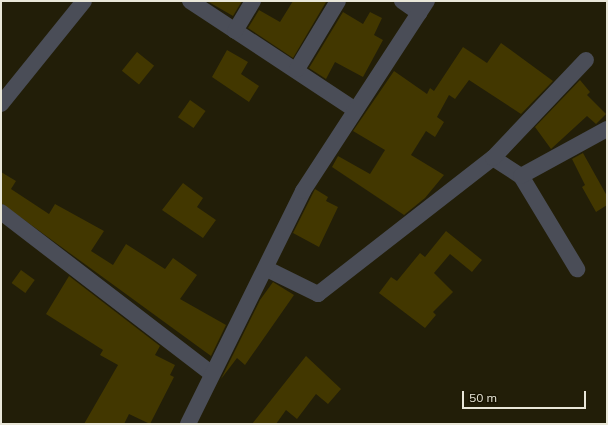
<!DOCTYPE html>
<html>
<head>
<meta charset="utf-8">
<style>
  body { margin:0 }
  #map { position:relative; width:608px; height:425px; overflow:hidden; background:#221e08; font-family:Mulish,sans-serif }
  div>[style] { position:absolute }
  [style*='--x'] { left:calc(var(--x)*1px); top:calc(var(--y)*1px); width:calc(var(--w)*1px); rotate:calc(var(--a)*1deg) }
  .building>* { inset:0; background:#423700; transform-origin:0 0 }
  .minor>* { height:16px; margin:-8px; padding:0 8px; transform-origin:8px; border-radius:8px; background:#4a4d57 }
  span { translate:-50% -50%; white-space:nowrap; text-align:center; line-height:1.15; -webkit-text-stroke:4px #191502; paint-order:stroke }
  .frame { position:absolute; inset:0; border:2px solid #e9e7d9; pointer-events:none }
  .scale { position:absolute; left:462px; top:391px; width:124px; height:18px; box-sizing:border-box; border:2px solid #e9e7d9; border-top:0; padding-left:5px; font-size:12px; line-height:14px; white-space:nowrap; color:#e9e7d9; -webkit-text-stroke:3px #191502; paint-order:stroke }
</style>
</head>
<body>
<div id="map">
  <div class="building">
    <div style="clip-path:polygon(207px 1px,242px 1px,233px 16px)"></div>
    <div style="clip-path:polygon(293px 1px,326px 2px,293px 58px,248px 28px,259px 10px,280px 22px)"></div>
    <div style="clip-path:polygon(343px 12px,363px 24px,370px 12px,382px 18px,374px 35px,383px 40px,363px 77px,335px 62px,326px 79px,309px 68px)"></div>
    <div style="clip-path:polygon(501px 43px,553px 81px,521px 114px,469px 80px,455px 99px,449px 95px,437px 117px,444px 122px,435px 137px,426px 131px,411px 155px,444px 175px,425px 198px,404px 215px,332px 167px,338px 156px,370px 174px,385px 150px,353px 131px,394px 71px,427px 94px,430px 88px,434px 91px,463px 47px,487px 63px)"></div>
    <div style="clip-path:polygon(227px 50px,248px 62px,241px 74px,259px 86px,249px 102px,212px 77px)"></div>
    <div style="left:137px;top:52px;width:22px;height:24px;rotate:39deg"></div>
    <div style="clip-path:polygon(580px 80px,590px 92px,587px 95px,606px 114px,596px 124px,587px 116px,551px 149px,535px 127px)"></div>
    <div style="left:190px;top:100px;width:19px;height:21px;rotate:35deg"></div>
    <div style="clip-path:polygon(583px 153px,607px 196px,607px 205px,596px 212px,582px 187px,585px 185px,572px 159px)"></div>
    <div style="clip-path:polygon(1px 172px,16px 181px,11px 189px,49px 214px,55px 204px,104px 231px,91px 251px,113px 265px,126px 244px,165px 269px,173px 258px,197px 275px,180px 299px,226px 325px,211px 356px,1px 203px)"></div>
    <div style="clip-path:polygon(183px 183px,203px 198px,197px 207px,216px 220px,203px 238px,162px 210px)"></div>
    <div style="clip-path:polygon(315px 189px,328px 197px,326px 201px,338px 207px,319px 247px,293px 233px)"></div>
    <div style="clip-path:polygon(446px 231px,482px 260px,472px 272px,450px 254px,434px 273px,453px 292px,433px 312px,436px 315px,425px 328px,379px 293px,391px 277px,397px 281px,420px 253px,425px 257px)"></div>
    <div style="left:21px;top:270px;width:17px;height:16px;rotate:36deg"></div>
    <div style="clip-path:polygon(69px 276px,160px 346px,155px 355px,175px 365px,170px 375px,174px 377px,150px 424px,129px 414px,124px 424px,84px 424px,118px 365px,100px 355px,103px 350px,46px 314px)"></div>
    <div style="clip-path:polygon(273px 282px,294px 295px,245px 365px,237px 358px,221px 379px,260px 300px)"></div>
    <div style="clip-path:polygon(306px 356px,341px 389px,328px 404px,316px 394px,297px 419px,286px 410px,276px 424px,252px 424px)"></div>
  </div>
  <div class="minor">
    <div style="--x:190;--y:1;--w:198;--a:33.4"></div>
    <div style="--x:402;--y:1;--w:21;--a:35"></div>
    <div style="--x:235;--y:31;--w:35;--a:-59"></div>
    <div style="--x:297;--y:69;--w:79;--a:-58.9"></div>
    <div style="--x:1;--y:104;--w:132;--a:-51.1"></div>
    <div style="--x:493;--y:158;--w:33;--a:33"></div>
    <div style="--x:521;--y:176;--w:109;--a:58.9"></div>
    <div style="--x:521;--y:176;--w:98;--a:-28.7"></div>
    <div style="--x:1;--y:212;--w:265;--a:37.5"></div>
    <div style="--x:267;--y:269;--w:57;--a:26.1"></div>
    <div style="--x:318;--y:294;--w:222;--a:-37.9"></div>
    <div style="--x:493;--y:158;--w:135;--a:-46.5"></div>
    <div style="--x:188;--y:424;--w:260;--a:-63.7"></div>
    <div style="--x:303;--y:191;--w:227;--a:-56.9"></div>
  </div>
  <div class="frame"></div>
  <div class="scale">50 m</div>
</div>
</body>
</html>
